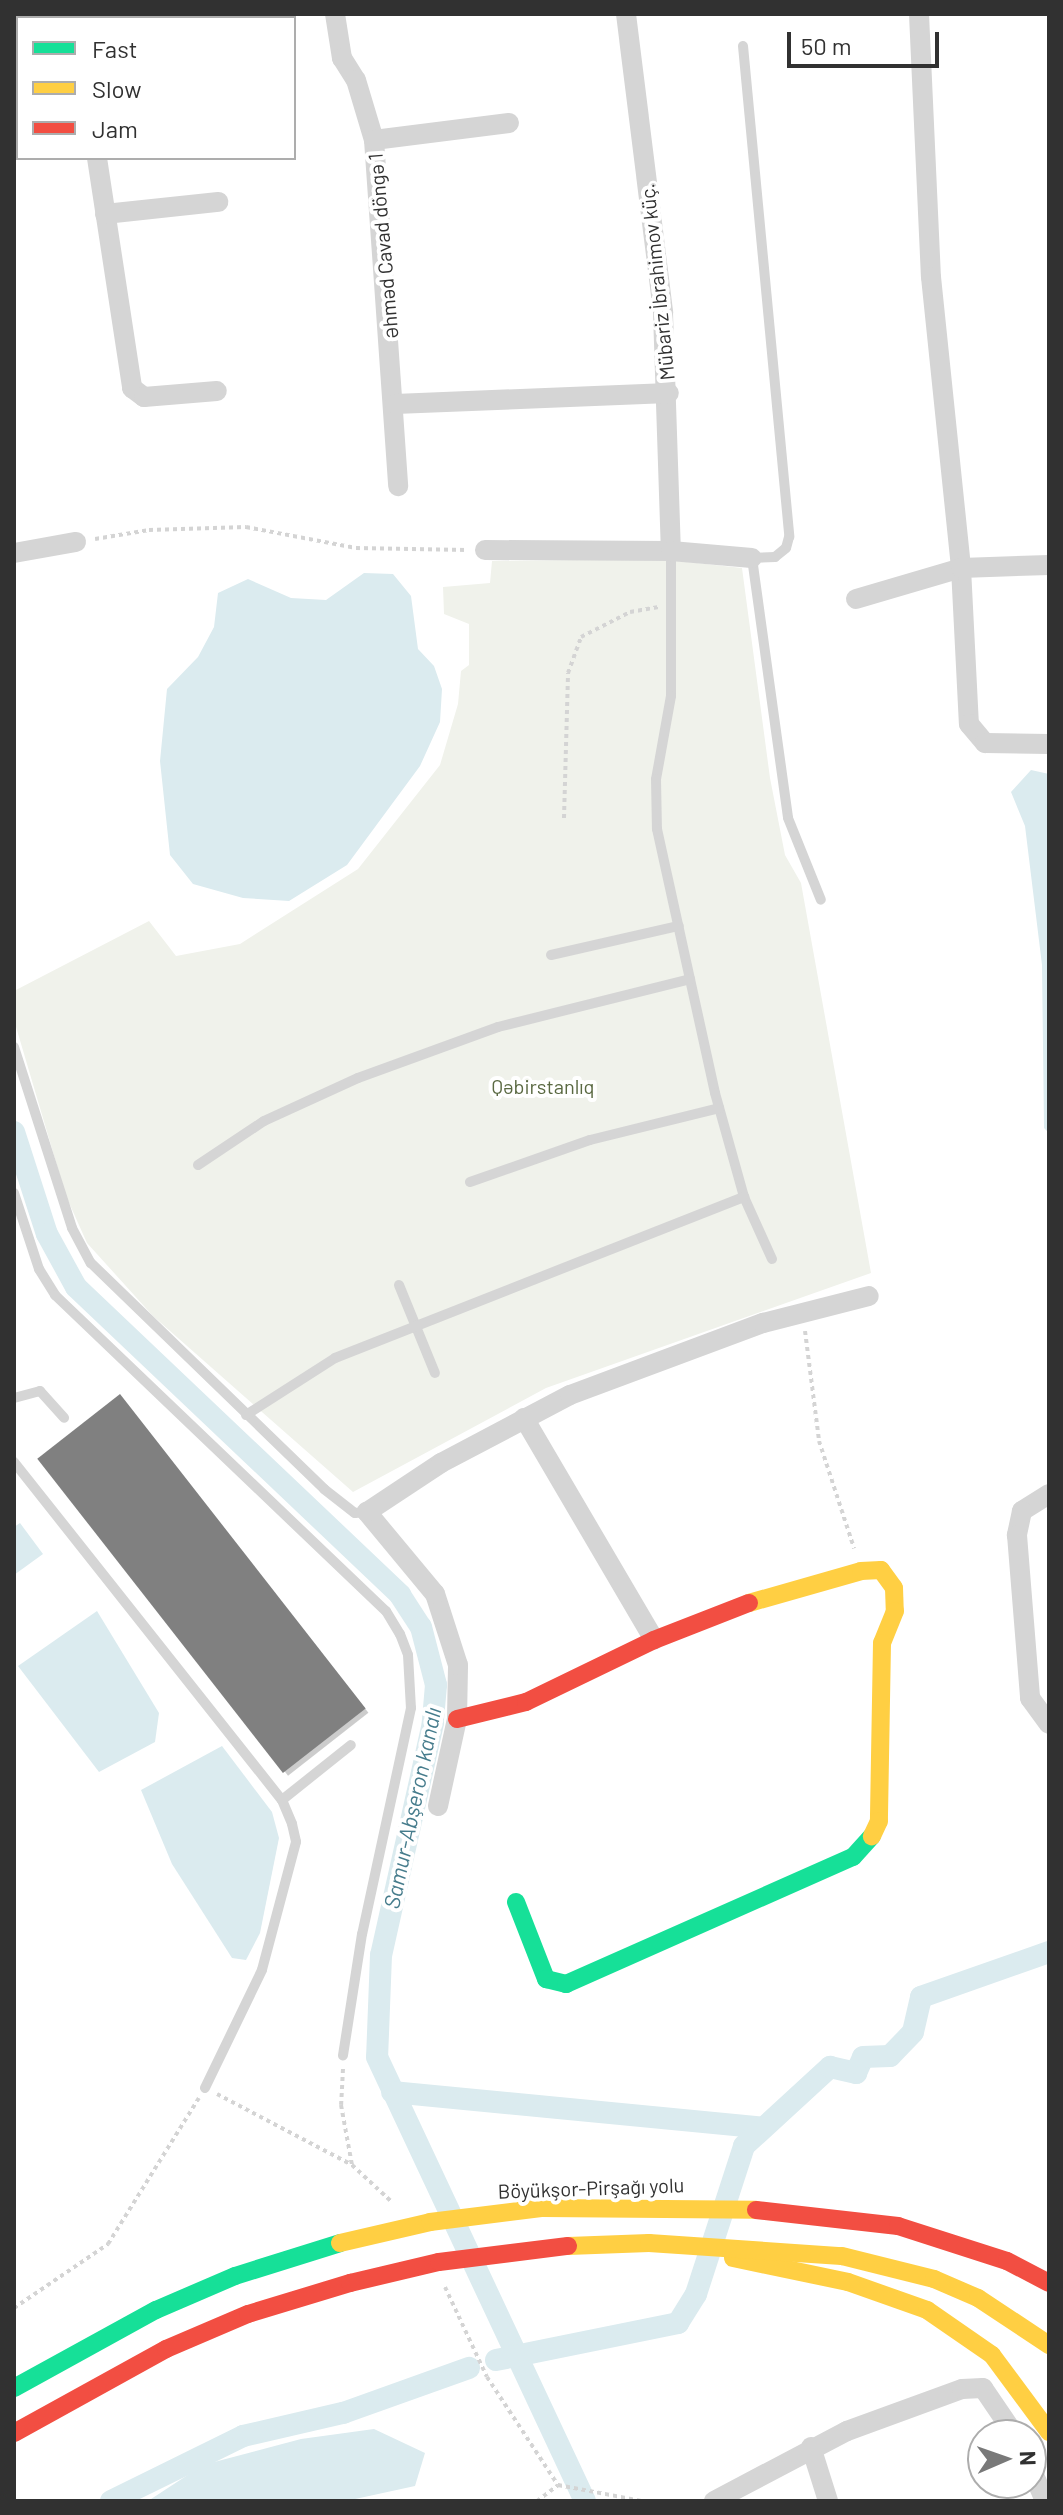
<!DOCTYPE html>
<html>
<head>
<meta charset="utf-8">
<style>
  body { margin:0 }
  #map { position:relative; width:1063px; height:2515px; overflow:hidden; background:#fff; font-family:Barlow,sans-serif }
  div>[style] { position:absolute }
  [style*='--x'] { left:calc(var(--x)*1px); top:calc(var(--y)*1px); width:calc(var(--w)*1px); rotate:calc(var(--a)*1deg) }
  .green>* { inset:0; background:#f0f2eb }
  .water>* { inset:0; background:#dbebef }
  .shadow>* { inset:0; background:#0003; transform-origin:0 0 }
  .canal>* { height:22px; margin:-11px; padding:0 11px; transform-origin:11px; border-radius:11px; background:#dbebef }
  .building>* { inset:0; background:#808080; transform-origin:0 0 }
  .path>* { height:4px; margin-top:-2px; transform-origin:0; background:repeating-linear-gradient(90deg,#d4d4d4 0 4px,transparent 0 8px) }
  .lane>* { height:10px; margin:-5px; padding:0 5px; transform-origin:5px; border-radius:5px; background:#d5d5d5 }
  .street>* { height:20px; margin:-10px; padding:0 10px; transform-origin:10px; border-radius:10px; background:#d5d5d5 }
  .fast>* { height:18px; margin:-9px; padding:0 9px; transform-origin:9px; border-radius:9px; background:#16e098 }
  .slow>* { height:18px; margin:-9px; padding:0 9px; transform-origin:9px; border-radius:9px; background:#ffcf43 }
  .jam>* { height:18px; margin:-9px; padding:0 9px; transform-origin:9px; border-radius:9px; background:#f24e42 }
  .slow-bridge>* { height:18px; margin:-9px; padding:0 9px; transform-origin:9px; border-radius:9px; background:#ffcf43 }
  .jam-bridge>* { height:18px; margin:-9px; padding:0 9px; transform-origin:9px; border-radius:9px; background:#f24e42 }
  span { translate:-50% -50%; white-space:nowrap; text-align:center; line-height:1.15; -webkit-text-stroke:8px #fff; paint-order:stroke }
  .street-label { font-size:20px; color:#313131 }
  .park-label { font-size:20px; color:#5a6942 }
  .water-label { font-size:22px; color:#467c8c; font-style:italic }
  .frame { position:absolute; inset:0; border:16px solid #313131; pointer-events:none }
  .legend { position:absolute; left:16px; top:16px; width:280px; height:144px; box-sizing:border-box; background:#fff; border:2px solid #adadad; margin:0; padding:10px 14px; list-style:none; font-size:24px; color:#313131 }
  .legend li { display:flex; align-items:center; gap:16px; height:40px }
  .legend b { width:40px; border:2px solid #adadad }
  .north { position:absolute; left:967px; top:2419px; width:80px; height:80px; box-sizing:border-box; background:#fff; border:2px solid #adadad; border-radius:50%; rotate:88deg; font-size:22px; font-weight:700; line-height:32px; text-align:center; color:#313131 }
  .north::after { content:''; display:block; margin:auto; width:28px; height:36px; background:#797979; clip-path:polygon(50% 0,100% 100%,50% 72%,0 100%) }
  .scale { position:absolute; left:787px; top:32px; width:152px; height:36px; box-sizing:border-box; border:4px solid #313131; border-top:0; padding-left:10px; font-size:24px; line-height:28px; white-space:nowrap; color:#313131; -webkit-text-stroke:6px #fff; paint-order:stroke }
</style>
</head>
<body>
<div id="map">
  <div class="green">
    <div style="clip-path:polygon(660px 559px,742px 568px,770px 778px,785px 855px,801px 883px,871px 1273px,546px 1388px,353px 1492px,153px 1316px,87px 1243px,66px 1196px,14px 1020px,14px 991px,149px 921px,176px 956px,240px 944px,358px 869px,440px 765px,458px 704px,461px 671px,469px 665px,469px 624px,444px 614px,443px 587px,490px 583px,492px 561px)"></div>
  </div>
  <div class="water">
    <div style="clip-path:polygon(364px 573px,393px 574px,411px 596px,418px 649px,434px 666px,442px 689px,440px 722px,420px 766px,347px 865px,289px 901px,243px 898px,193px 884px,170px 855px,160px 761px,167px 689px,198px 657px,214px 627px,218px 593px,248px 579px,291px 598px,326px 600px)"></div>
    <div style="clip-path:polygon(1031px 770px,1049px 774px,1049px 1133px,1044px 1128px,1042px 965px,1025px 826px,1011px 792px)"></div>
    <div style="clip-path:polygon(20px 1523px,43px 1554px,14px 1575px,14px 1527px)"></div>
    <div style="clip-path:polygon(97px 1611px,159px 1713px,155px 1742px,99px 1772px,18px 1666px)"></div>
    <div style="clip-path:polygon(222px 1746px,272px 1812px,279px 1838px,260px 1933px,246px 1960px,232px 1958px,172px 1864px,141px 1790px)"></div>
    <div style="clip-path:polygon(374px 2429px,425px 2453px,415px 2486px,346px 2501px,148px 2501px,203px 2465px,301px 2439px)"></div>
  </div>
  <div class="shadow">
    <div style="left:124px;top:1400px;width:397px;height:102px;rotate:52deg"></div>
  </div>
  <div class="canal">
    <div style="--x:14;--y:1132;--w:107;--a:72.1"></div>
    <div style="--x:47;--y:1234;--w:60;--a:61.3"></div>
    <div style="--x:76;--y:1287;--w:447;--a:43.5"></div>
    <div style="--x:400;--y:1595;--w:38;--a:57"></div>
    <div style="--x:421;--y:1627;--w:60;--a:75.5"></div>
    <div style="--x:436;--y:1685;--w:38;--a:95"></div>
    <div style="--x:433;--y:1723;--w:238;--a:102.6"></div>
    <div style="--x:381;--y:1955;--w:102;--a:92.2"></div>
    <div style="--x:377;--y:2057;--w:490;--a:64.9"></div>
    <div style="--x:392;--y:2092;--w:373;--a:5.5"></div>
    <div style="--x:496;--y:2360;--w:186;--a:-11.5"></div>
    <div style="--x:678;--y:2323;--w:34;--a:-58"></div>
    <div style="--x:696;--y:2294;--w:156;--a:-72"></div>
    <div style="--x:744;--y:2146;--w:117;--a:-42.6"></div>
    <div style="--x:830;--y:2067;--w:27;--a:13"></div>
    <div style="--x:856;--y:2073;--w:17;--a:-66"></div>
    <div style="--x:863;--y:2057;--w:27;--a:-2"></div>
    <div style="--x:890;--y:2056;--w:33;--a:-46"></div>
    <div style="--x:913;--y:2032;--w:36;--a:-77"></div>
    <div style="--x:921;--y:1997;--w:136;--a:-19.4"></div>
    <div style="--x:111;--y:2501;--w:147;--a:-26.2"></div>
    <div style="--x:243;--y:2436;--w:103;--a:-13"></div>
    <div style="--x:343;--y:2413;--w:134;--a:-19.7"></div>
  </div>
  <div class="building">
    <div style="left:120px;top:1394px;width:399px;height:105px;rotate:52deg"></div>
  </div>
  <div class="path">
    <div style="--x:95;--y:539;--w:55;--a:-9.5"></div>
    <div style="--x:149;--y:530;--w:97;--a:-1.8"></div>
    <div style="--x:246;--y:527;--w:112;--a:10.8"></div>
    <div style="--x:356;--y:548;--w:111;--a:1"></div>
    <div style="--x:564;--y:818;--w:145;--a:-88.4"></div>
    <div style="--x:568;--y:673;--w:38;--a:-70"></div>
    <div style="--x:581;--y:637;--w:55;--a:-27"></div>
    <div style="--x:630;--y:612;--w:29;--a:-10"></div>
    <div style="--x:805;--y:1331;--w:111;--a:82.7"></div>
    <div style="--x:819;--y:1441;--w:113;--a:71.9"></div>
    <div style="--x:343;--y:2069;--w:36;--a:93"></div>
    <div style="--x:341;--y:2105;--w:61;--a:79.6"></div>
    <div style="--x:217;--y:2094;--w:153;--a:27.7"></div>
    <div style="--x:352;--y:2165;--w:54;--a:42.8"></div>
    <div style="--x:445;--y:2287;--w:99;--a:65"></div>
    <div style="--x:487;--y:2377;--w:129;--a:56.7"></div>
    <div style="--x:558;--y:2485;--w:86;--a:10.8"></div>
    <div style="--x:14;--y:2308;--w:114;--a:-34.2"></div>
    <div style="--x:108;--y:2244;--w:172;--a:-58.1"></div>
    <div style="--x:537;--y:2501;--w:26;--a:-37"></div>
  </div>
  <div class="lane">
    <div style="--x:743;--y:46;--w:493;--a:84.6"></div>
    <div style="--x:789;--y:537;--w:11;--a:105"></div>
    <div style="--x:786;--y:548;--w:14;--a:141"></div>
    <div style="--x:775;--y:557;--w:23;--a:178"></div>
    <div style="--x:752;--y:558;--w:262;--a:82.1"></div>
    <div style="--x:788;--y:818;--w:88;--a:68.1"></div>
    <div style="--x:671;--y:551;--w:145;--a:90"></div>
    <div style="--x:671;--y:696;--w:84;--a:100.2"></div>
    <div style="--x:656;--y:779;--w:50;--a:88.9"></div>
    <div style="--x:657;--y:829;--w:270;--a:77.6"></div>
    <div style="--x:715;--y:1093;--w:108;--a:74.4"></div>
    <div style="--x:744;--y:1197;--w:68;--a:65.7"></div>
    <div style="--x:551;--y:955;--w:131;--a:-12.8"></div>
    <div style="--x:14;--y:1047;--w:190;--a:72.2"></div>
    <div style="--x:72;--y:1228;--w:40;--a:62"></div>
    <div style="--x:91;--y:1263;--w:325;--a:44.1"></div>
    <div style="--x:324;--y:1489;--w:39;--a:38"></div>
    <div style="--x:355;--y:1513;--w:12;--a:-5"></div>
    <div style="--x:198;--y:1165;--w:79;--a:-33.7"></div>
    <div style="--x:264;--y:1121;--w:103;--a:-24.6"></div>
    <div style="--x:358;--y:1078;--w:149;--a:-20"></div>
    <div style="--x:498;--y:1027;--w:198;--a:-14"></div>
    <div style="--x:470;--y:1182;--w:127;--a:-19.3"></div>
    <div style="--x:590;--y:1140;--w:133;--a:-13.9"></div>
    <div style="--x:14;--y:1193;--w:80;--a:71.8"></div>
    <div style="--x:39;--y:1269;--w:31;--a:58"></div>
    <div style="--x:55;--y:1295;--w:458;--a:43.7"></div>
    <div style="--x:386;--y:1611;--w:27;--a:59"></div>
    <div style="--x:400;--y:1634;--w:22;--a:69"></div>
    <div style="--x:408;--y:1655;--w:53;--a:86.8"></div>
    <div style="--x:411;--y:1708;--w:231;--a:102.2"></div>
    <div style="--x:362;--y:1934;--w:123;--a:98.9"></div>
    <div style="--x:399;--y:1285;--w:95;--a:67.8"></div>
    <div style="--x:14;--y:1398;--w:27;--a:-15"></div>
    <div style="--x:40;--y:1391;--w:36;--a:48"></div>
    <div style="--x:246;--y:1415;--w:106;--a:-32.6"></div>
    <div style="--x:335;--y:1358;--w:440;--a:-21.5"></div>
    <div style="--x:14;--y:1462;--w:431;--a:51.6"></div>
    <div style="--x:282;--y:1800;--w:26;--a:67"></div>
    <div style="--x:292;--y:1824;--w:18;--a:77"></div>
    <div style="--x:296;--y:1842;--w:132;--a:104.9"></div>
    <div style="--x:262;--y:1970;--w:131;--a:115.8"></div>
    <div style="--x:282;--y:1800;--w:88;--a:-38.6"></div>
  </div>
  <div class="street">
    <div style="--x:78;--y:14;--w:4;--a:76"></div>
    <div style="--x:163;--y:14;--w:4;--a:76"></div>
    <div style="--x:335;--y:14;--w:45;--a:81"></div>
    <div style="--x:342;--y:58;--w:26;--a:58"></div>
    <div style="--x:356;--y:80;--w:63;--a:73.3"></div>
    <div style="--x:374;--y:140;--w:347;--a:86"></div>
    <div style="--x:626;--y:14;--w:301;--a:82.9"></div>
    <div style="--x:663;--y:313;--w:238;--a:88.1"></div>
    <div style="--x:919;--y:14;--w:263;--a:87.4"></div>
    <div style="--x:931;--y:277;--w:293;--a:84.1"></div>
    <div style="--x:961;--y:568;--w:156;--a:87.1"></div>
    <div style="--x:969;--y:724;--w:25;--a:50"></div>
    <div style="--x:985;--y:743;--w:64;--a:0.9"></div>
    <div style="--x:374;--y:140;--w:136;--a:-7.2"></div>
    <div style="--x:97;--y:158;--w:233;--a:81.3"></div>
    <div style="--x:132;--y:388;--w:15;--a:37"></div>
    <div style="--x:144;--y:397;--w:73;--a:-4.7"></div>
    <div style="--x:105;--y:214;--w:114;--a:-6.1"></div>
    <div style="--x:395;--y:404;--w:274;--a:-2.3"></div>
    <div style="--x:485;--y:550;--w:186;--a:0.3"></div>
    <div style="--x:671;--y:551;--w:81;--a:4.9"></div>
    <div style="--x:14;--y:553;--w:63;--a:-10.1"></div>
    <div style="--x:856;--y:599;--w:109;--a:-16.4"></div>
    <div style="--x:961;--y:568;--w:88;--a:-2"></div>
    <div style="--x:524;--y:1418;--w:257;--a:59.6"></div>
    <div style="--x:1049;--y:1494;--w:32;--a:148"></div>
    <div style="--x:1022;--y:1511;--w:25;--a:102"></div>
    <div style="--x:1017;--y:1535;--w:164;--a:85.4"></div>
    <div style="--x:1030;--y:1698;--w:32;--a:54"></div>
    <div style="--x:438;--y:1806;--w:89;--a:-77.7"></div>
    <div style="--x:457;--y:1719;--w:54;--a:-88.9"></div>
    <div style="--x:458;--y:1665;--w:75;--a:-107.9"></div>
    <div style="--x:435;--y:1594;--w:107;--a:-129.7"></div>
    <div style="--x:367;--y:1512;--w:89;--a:-33.5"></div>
    <div style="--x:441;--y:1463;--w:146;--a:-27.8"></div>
    <div style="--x:570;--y:1395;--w:206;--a:-20.5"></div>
    <div style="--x:763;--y:1323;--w:109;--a:-14.3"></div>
    <div style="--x:811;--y:2447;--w:57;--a:72.5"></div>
    <div style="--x:1031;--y:2468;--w:36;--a:67"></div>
    <div style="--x:714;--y:2501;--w:150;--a:-27.8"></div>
    <div style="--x:847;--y:2431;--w:122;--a:-20.1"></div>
    <div style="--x:962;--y:2389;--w:21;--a:-3"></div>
    <div style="--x:983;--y:2388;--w:57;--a:55.8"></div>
  </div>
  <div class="fast">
    <div style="--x:516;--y:1902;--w:83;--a:68.7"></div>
    <div style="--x:546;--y:1979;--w:21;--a:14"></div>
    <div style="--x:566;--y:1984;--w:314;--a:-23.9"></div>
    <div style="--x:853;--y:1857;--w:28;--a:-48"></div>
    <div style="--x:14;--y:2388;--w:162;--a:-28.8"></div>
    <div style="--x:156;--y:2310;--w:86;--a:-23.3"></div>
    <div style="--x:235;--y:2276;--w:110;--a:-17.4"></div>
  </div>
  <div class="slow">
    <div style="--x:749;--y:1603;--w:116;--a:-15.9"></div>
    <div style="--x:861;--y:1571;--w:20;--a:-3"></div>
    <div style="--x:881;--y:1570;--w:22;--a:54"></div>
    <div style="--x:894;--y:1588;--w:23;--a:88"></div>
    <div style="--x:895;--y:1611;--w:35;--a:112"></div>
    <div style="--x:882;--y:1643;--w:178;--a:91"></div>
    <div style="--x:879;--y:1821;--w:17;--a:115"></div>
    <div style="--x:733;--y:2258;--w:117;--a:11.8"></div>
    <div style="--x:848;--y:2282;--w:84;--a:19.5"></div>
    <div style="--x:927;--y:2310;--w:79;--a:34.7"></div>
    <div style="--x:992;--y:2355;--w:96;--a:53.5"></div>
  </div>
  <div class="jam">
    <div style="--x:457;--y:1719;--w:71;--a:-13.8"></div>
    <div style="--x:526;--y:1702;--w:142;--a:-25.8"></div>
    <div style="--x:654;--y:1640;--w:102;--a:-21.3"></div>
    <div style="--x:14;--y:2433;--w:174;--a:-28.9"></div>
    <div style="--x:166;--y:2349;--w:89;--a:-23.1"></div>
    <div style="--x:248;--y:2314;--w:107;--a:-16.9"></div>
  </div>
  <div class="slow-bridge">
    <div style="--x:340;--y:2243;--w:92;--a:-13.1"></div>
    <div style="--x:430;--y:2222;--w:114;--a:-7.1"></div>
    <div style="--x:543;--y:2208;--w:213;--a:0.5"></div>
    <div style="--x:568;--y:2246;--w:81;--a:-2.1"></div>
    <div style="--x:649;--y:2243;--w:193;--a:3.9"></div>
    <div style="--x:842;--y:2256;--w:95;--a:14"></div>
    <div style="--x:934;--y:2279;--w:48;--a:23.4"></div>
    <div style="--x:978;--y:2298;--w:85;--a:33.5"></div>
  </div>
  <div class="jam-bridge">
    <div style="--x:756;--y:2210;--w:143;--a:6.4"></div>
    <div style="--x:898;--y:2226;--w:114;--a:17.8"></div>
    <div style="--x:1007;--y:2261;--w:47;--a:27.6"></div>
    <div style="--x:350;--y:2283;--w:91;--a:-13.3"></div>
    <div style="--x:439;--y:2262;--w:130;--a:-7.1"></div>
  </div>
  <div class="street-label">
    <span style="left:383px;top:246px;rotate:-95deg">Əhməd Cavad döngə 1</span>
    <span style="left:657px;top:282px;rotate:-96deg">Mübariz İbrahimov küç.</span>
    <span style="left:591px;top:2188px;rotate:-2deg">Böyükşor-Pirşağı yolu</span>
  </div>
  <div class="park-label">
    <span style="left:543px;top:1086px">Qəbirstanlıq</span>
  </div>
  <div class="water-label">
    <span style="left:412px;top:1808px;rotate:-78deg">Samur-Abşeron kanalı</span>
  </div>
  <div class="frame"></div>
  <ul class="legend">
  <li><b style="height:10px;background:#16e098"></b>Fast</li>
  <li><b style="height:10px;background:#ffcf43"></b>Slow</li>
  <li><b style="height:10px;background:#f24e42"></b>Jam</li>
  </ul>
  <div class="north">N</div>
  <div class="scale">50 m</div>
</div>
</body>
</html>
